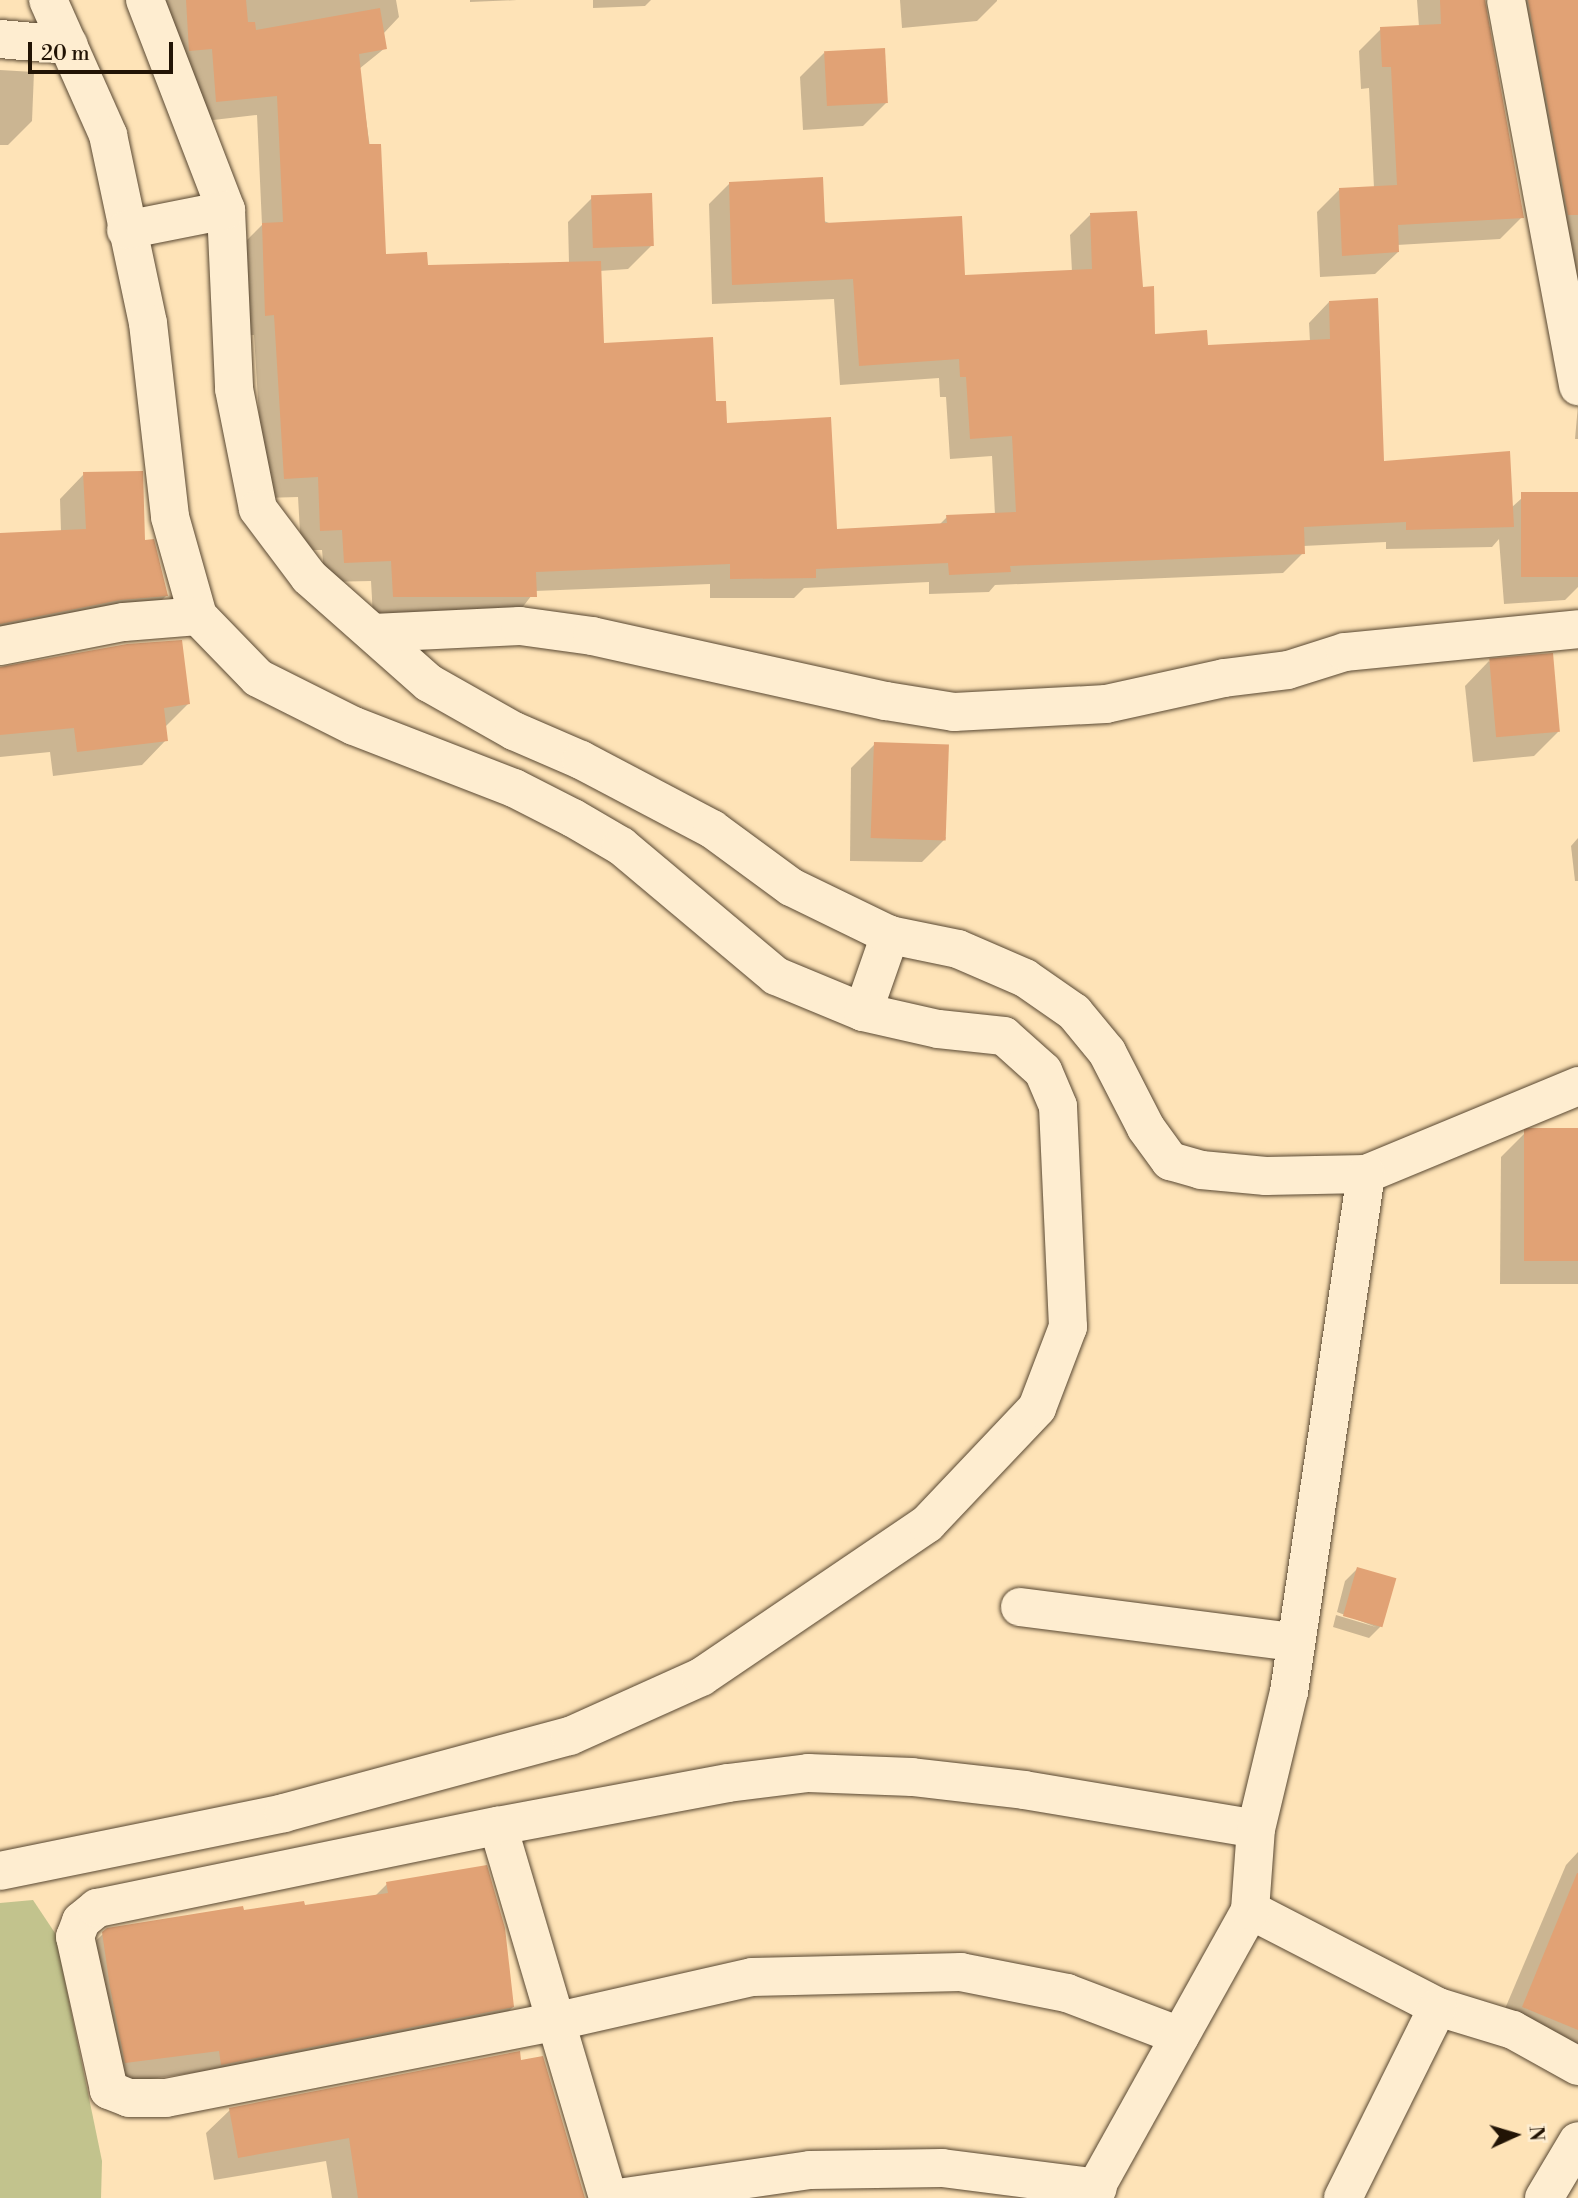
<!DOCTYPE html>
<html>
<head>
<meta charset="utf-8">
<style>
  body { margin:0 }
  #map { position:relative; width:1578px; height:2198px; overflow:hidden; background:#fee3b7; font-family:"Libre Bodoni",serif }
  div>[style] { position:absolute }
  [style*='--x'] { left:calc(var(--x)*1px); top:calc(var(--y)*1px); width:calc(var(--w)*1px); rotate:calc(var(--a)*1deg) }
  .green>* { inset:0; background:#c2c38d }
  .shadow>* { inset:0; background:#0003 }
  .building>* { inset:0; background:#e1a275; transform-origin:0 0 }
  .roads { filter:drop-shadow(0 0 2px #594832) drop-shadow(0 0 2px #594832) }
  .minor>* { height:38px; margin:-19px; padding:0 19px; transform-origin:19px; border-radius:19px; background:#feedd0 }
  span { translate:-50% -50%; white-space:nowrap; text-align:center; line-height:1.15; -webkit-text-stroke:5px #feedd0; paint-order:stroke }
  .north { position:absolute; left:1480px; top:2100px; width:70px; height:70px; -webkit-text-stroke:5px #feedd0; paint-order:stroke; rotate:86deg; font-size:19px; font-weight:700; line-height:28px; text-align:center; color:#221405 }
  .north::after { content:''; display:block; margin:auto; width:24px; height:32px; background:#221405; clip-path:polygon(50% 0,100% 100%,50% 72%,0 100%) }
  .scale { position:absolute; left:28px; top:42px; width:145px; height:32px; box-sizing:border-box; border:4px solid #221405; border-top:0; padding-left:9px; font-size:21px; line-height:24px; white-space:nowrap; color:#221405; -webkit-text-stroke:5px #feedd0; paint-order:stroke }
</style>
</head>
<body>
<div id="map">
  <div class="green">
    <div style="clip-path:polygon(33px 1900px,55px 1933px,102px 2161px,101px 2198px,0 2198px,0 1903px)"></div>
  </div>
  <div class="shadow">
    <div style="clip-path:polygon(158px 0,396px 0,399px 17px,383px 34px,385px 48px,359px 69px,385px 255px,426px 267px,569px 263px,568px 222px,592px 198px,652px 245px,628px 269px,599px 271px,603px 345px,714px 403px,725px 424px,835px 530px,938px 526px,947px 517px,995px 515px,992px 456px,950px 459px,946px 397px,940px 397px,939px 378px,840px 385px,834px 299px,712px 304px,709px 204px,730px 183px,963px 277px,1072px 272px,1070px 235px,1090px 215px,1141px 289px,1154px 336px,1206px 347px,1310px 342px,1309px 323px,1329px 302px,1383px 463px,1511px 508px,1522px 498px,1578px 494px,1578px 587px,1565px 600px,1504px 604px,1499px 539px,1492px 547px,1386px 549px,1386px 542px,1303px 546px,1303px 553px,1283px 573px,995px 585px,989px 592px,929px 594px,929px 582px,804px 588px,794px 598px,710px 598px,710px 584px,535px 591px,515px 617px,373px 617px,371px 581px,325px 582px,322px 550px,301px 550px,298px 497px,264px 498px,254px 335px,245px 335px,242px 245px,262px 225px,257px 115px,196px 122px)"></div>
    <div style="clip-path:polygon(470px 0,517px 0,470px 2px)"></div>
    <div style="clip-path:polygon(593px 0,651px 0,645px 6px,593px 8px)"></div>
    <div style="clip-path:polygon(900px 0,997px 0,997px 1px,977px 21px,902px 28px)"></div>
    <div style="clip-path:polygon(1417px 0,1483px 0,1522px 217px,1500px 239px,1397px 245px,1398px 252px,1375px 274px,1320px 277px,1317px 212px,1339px 190px,1374px 188px,1369px 88px,1361px 89px,1359px 51px,1381px 29px,1419px 27px)"></div>
    <div style="clip-path:polygon(1517px 0,1578px 0,1578px 405px,1568px 328px)"></div>
    <div style="clip-path:polygon(824px 53px,887px 102px,863px 126px,803px 130px,800px 77px)"></div>
    <div style="clip-path:polygon(0 70px,34px 72px,32px 121px,8px 145px,0 145px)"></div>
    <div style="clip-path:polygon(1578px 405px,1578px 439px,1575px 439px)"></div>
    <div style="clip-path:polygon(84px 474px,143px 541px,166px 596px,142px 620px,0 643px,0 534px,61px 532px,60px 499px)"></div>
    <div style="clip-path:polygon(1489px 661px,1558px 732px,1534px 756px,1473px 762px,1465px 686px)"></div>
    <div style="clip-path:polygon(0 669px,188px 704px,165px 727px,166px 740px,142px 765px,53px 776px,50px 752px,0 757px)"></div>
    <div style="clip-path:polygon(875px 744px,946px 838px,922px 862px,850px 861px,851px 768px)"></div>
    <div style="clip-path:polygon(1578px 838px,1578px 881px,1575px 881px,1571px 846px)"></div>
    <div style="clip-path:polygon(1578px 1132px,1578px 1284px,1500px 1284px,1501px 1157px,1524px 1134px)"></div>
    <div style="clip-path:polygon(1357px 1569px,1381px 1626px,1369px 1638px,1333px 1627px,1336px 1615px,1376px 1627px,1337px 1612px,1345px 1581px)"></div>
    <div style="clip-path:polygon(1578px 1852px,1578px 2072px,1493px 2037px,1566px 1865px)"></div>
    <div style="clip-path:polygon(387px 1884px,513px 2007px,489px 2030px,102px 2086px,79px 1957px,103px 1934px,374px 1897px)"></div>
    <div style="clip-path:polygon(519px 2062px,583px 2198px,332px 2198px,326px 2161px,214px 2180px,206px 2133px,230px 2110px)"></div>
  </div>
  <div class="building">
    <div style="clip-path:polygon(186px 0,246px 0,248px 22px,255px 22px,256px 30px,380px 8px,387px 49px,359px 54px,369px 144px,381px 144px,386px 254px,427px 252px,428px 265px,601px 261px,604px 343px,713px 337px,716px 401px,726px 401px,727px 423px,831px 417px,837px 529px,947px 523px,946px 515px,1016px 512px,1012px 436px,970px 439px,966px 377px,960px 377px,959px 359px,859px 366px,853px 279px,732px 285px,729px 182px,823px 177px,825px 223px,962px 216px,965px 275px,1092px 269px,1090px 213px,1137px 211px,1143px 287px,1154px 286px,1155px 334px,1207px 330px,1208px 345px,1330px 339px,1329px 301px,1378px 298px,1384px 461px,1510px 451px,1514px 527px,1406px 530px,1406px 522px,1304px 527px,1305px 554px,1010px 566px,1011px 572px,949px 575px,948px 563px,816px 569px,816px 578px,730px 579px,730px 564px,536px 572px,537px 597px,393px 597px,391px 561px,344px 563px,342px 530px,320px 531px,318px 477px,284px 479px,274px 315px,265px 316px,262px 223px,283px 222px,277px 96px,216px 102px,212px 49px,189px 51px)"></div>
    <div style="clip-path:polygon(1440px 0,1485px 0,1524px 218px,1398px 225px,1399px 252px,1342px 256px,1339px 188px,1397px 185px,1391px 67px,1382px 67px,1380px 27px,1441px 24px)"></div>
    <div style="clip-path:polygon(1528px 0,1578px 0,1578px 215px,1568px 215px)"></div>
    <div style="left:885px;top:48px;width:55px;height:61px;rotate:87deg"></div>
    <div style="left:652px;top:193px;width:53px;height:61px;rotate:88deg"></div>
    <div style="clip-path:polygon(143px 471px,145px 540px,154px 539px,168px 596px,120px 600px,0 624px,0 533px,86px 529px,83px 472px)"></div>
    <div style="left:1578px;top:492px;width:85px;height:57px;rotate:90deg"></div>
    <div style="clip-path:polygon(182px 640px,190px 704px,164px 708px,168px 741px,77px 752px,74px 728px,0 735px,0 667px,127px 644px)"></div>
    <div style="left:1553px;top:653px;width:79px;height:64px;rotate:85deg"></div>
    <div style="left:874px;top:742px;width:75px;height:96px;rotate:2deg"></div>
    <div style="left:1578px;top:1128px;width:133px;height:54px;rotate:90deg"></div>
    <div style="left:1357px;top:1567px;width:41px;height:51px;rotate:16deg"></div>
    <div style="clip-path:polygon(487px 1865px,505px 1928px,514px 2007px,221px 2065px,219px 2051px,125px 2063px,110px 1987px,102px 1932px,107px 1928px,243px 1906px,244px 1910px,304px 1901px,305px 1905px,388px 1893px,386px 1882px)"></div>
    <div style="clip-path:polygon(1577px 1873px,1578px 1873px,1578px 2030px,1522px 2007px)"></div>
    <div style="clip-path:polygon(520px 2051px,521px 2060px,543px 2056px,585px 2198px,358px 2198px,349px 2138px,238px 2158px,229px 2108px)"></div>
  </div>
  <div class="roads">
    <div class="minor">
      <div style="--x:48;--y:0;--w:148;--a:66"></div>
      <div style="--x:108;--y:135;--w:192;--a:78"></div>
      <div style="--x:148;--y:323;--w:195;--a:83.5"></div>
      <div style="--x:170;--y:517;--w:103;--a:74.2"></div>
      <div style="--x:198;--y:616;--w:86;--a:45.9"></div>
      <div style="--x:258;--y:678;--w:107;--a:26.6"></div>
      <div style="--x:354;--y:726;--w:172;--a:21.2"></div>
      <div style="--x:514;--y:788;--w:66;--a:27"></div>
      <div style="--x:573;--y:818;--w:56;--a:30.3"></div>
      <div style="--x:621;--y:846;--w:202;--a:40"></div>
      <div style="--x:776;--y:976;--w:94;--a:22.5"></div>
      <div style="--x:863;--y:1012;--w:82;--a:-70.7"></div>
      <div style="--x:890;--y:935;--w:69;--a:11.6"></div>
      <div style="--x:958;--y:949;--w:73;--a:23.4"></div>
      <div style="--x:1025;--y:978;--w:60;--a:34.8"></div>
      <div style="--x:1074;--y:1012;--w:52;--a:50.5"></div>
      <div style="--x:1107;--y:1052;--w:85;--a:62.8"></div>
      <div style="--x:1146;--y:1128;--w:41;--a:54"></div>
      <div style="--x:1170;--y:1161;--w:32;--a:16"></div>
      <div style="--x:1201;--y:1170;--w:65;--a:5.3"></div>
      <div style="--x:1266;--y:1176;--w:100;--a:-1.1"></div>
      <div style="--x:1366;--y:1174;--w:230;--a:-22.5"></div>
      <div style="--x:145;--y:0;--w:225;--a:68.9"></div>
      <div style="--x:226;--y:210;--w:179;--a:87.4"></div>
      <div style="--x:234;--y:389;--w:122;--a:78.7"></div>
      <div style="--x:258;--y:509;--w:85;--a:53.1"></div>
      <div style="--x:309;--y:577;--w:160;--a:41.5"></div>
      <div style="--x:429;--y:683;--w:98;--a:29.5"></div>
      <div style="--x:514;--y:731;--w:73;--a:23.4"></div>
      <div style="--x:581;--y:760;--w:148;--a:27.8"></div>
      <div style="--x:712;--y:829;--w:98;--a:36.3"></div>
      <div style="--x:791;--y:887;--w:110;--a:25.9"></div>
      <div style="--x:1506;--y:0;--w:393;--a:79.4"></div>
      <div style="--x:0;--y:39;--w:69;--a:5"></div>
      <div style="--x:126;--y:230;--w:102;--a:-11.3"></div>
      <div style="--x:373;--y:633;--w:147;--a:-2.7"></div>
      <div style="--x:520;--y:626;--w:73;--a:7.9"></div>
      <div style="--x:592;--y:636;--w:301;--a:12.5"></div>
      <div style="--x:886;--y:701;--w:69;--a:9.2"></div>
      <div style="--x:954;--y:712;--w:152;--a:-3"></div>
      <div style="--x:1106;--y:704;--w:121;--a:-12.4"></div>
      <div style="--x:1224;--y:678;--w:64;--a:-7.1"></div>
      <div style="--x:1288;--y:670;--w:60;--a:-17.5"></div>
      <div style="--x:1345;--y:652;--w:234;--a:-5.6"></div>
      <div style="--x:0;--y:646;--w:126;--a:-11"></div>
      <div style="--x:124;--y:622;--w:74;--a:-4.6"></div>
      <div style="--x:1020;--y:1607;--w:276;--a:7.3"></div>
      <div style="--x:498;--y:1826;--w:388;--a:73.5"></div>
      <div style="--x:0;--y:1871;--w:290;--a:-11.5"></div>
      <div style="--x:284;--y:1813;--w:296;--a:-15.1"></div>
      <div style="--x:570;--y:1736;--w:144;--a:-24.2"></div>
      <div style="--x:701;--y:1677;--w:273;--a:-34.1"></div>
      <div style="--x:927;--y:1524;--w:160;--a:-46.5"></div>
      <div style="--x:1037;--y:1408;--w:87;--a:-69.1"></div>
      <div style="--x:1068;--y:1327;--w:221;--a:-92.6"></div>
      <div style="--x:1058;--y:1106;--w:38;--a:-113"></div>
      <div style="--x:1043;--y:1071;--w:52;--a:-138.1"></div>
      <div style="--x:1004;--y:1036;--w:66;--a:-173.9"></div>
      <div style="--x:938;--y:1029;--w:77;--a:-167.2"></div>
      <div style="--x:1250;--y:1910;--w:212;--a:27.3"></div>
      <div style="--x:1438;--y:2007;--w:78;--a:17"></div>
      <div style="--x:1513;--y:2030;--w:74;--a:29"></div>
      <div style="--x:1180;--y:2036;--w:121;--a:-159.2"></div>
      <div style="--x:1067;--y:1993;--w:108;--a:-168.8"></div>
      <div style="--x:961;--y:1972;--w:209;--a:178.6"></div>
      <div style="--x:752;--y:1977;--w:199;--a:167.2"></div>
      <div style="--x:558;--y:2021;--w:399;--a:168.9"></div>
      <div style="--x:166;--y:2098;--w:37;--a:180"></div>
      <div style="--x:129;--y:2098;--w:22;--a:-158"></div>
      <div style="--x:109;--y:2090;--w:157;--a:-102.5"></div>
      <div style="--x:75;--y:1937;--w:17;--a:-69"></div>
      <div style="--x:81;--y:1921;--w:21;--a:-39"></div>
      <div style="--x:97;--y:1908;--w:409;--a:-11.6"></div>
      <div style="--x:498;--y:1826;--w:234;--a:-10.6"></div>
      <div style="--x:728;--y:1783;--w:81;--a:-7.1"></div>
      <div style="--x:808;--y:1773;--w:104;--a:2.2"></div>
      <div style="--x:912;--y:1777;--w:113;--a:6.6"></div>
      <div style="--x:1024;--y:1790;--w:235;--a:9.5"></div>
      <div style="--x:618;--y:2198;--w:194;--a:-8.3"></div>
      <div style="--x:810;--y:2170;--w:132;--a:-0.9"></div>
      <div style="--x:942;--y:2168;--w:157;--a:7.3"></div>
      <div style="--x:1090;--y:2198;--w:329;--a:-60.9"></div>
      <div style="--x:1250;--y:1910;--w:81;--a:-85.8"></div>
      <div style="--x:1256;--y:1829;--w:141;--a:-76.5"></div>
      <div style="--x:1289;--y:1692;--w:524;--a:-81.54"></div>
      <div style="--x:1343;--y:2198;--w:213;--a:-63.6"></div>
      <div style="--x:1544;--y:2198;--w:66;--a:-59.2"></div>
    </div>
  </div>
  <div class="north">N</div>
  <div class="scale">20 m</div>
</div>
</body>
</html>
